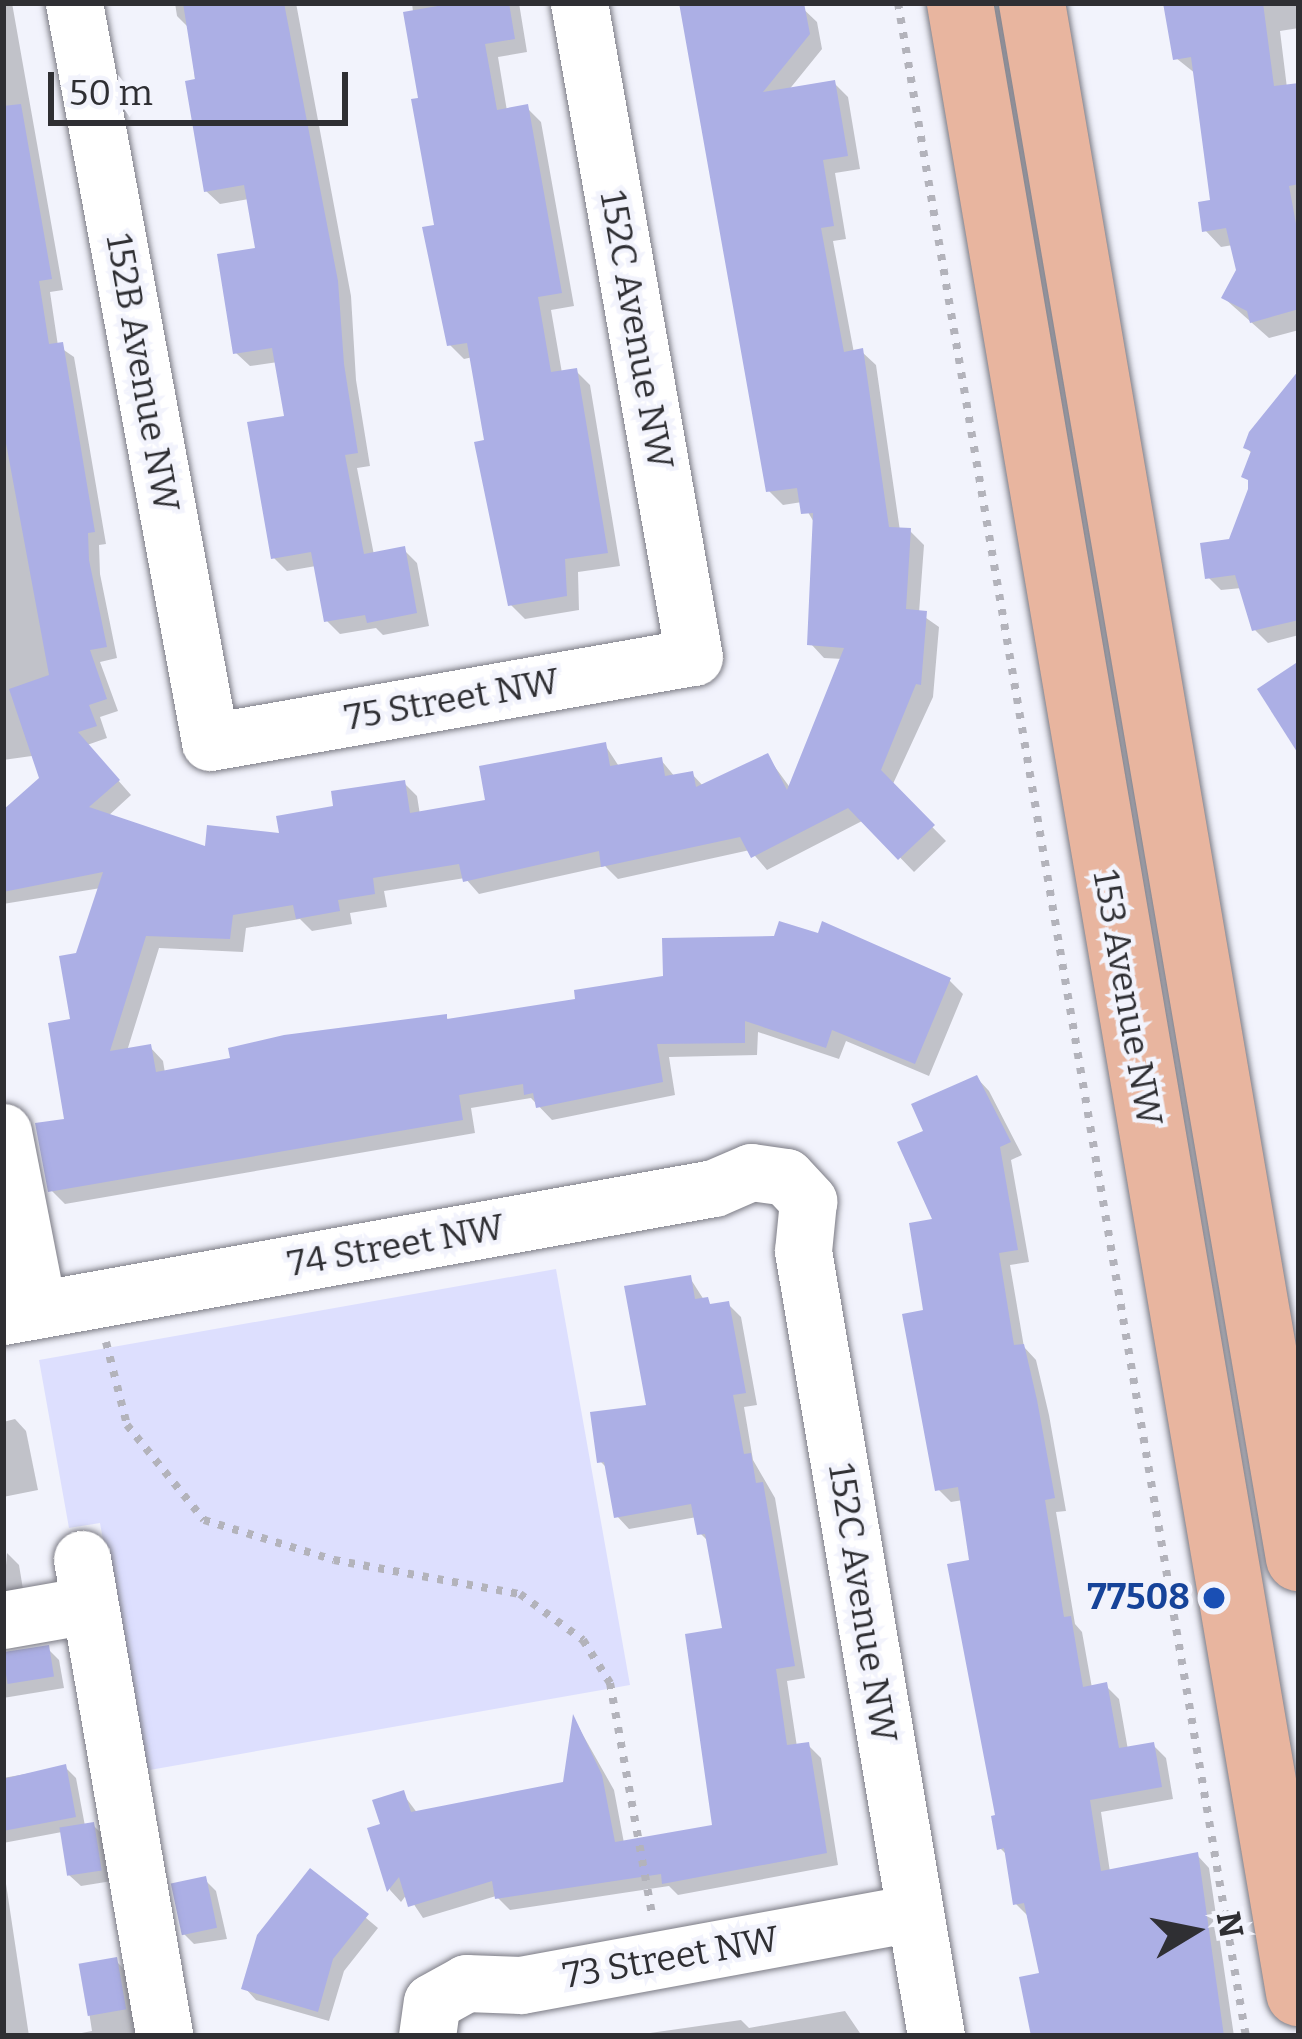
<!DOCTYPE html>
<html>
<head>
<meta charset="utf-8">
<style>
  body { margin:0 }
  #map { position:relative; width:1302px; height:2039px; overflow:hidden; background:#f2f3fc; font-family:Bitter,serif }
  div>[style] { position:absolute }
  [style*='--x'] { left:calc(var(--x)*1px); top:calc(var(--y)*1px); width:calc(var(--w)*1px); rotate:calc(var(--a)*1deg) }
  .green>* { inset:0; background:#dddffe }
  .shadow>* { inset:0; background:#0003 }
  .building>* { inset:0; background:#acafe5; transform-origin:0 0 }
  .path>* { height:8px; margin-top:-4px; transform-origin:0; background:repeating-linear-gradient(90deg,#b3b3bb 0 6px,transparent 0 15px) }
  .roads { filter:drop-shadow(0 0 3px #7b7b84) drop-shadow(0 0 3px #7b7b84) }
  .minor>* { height:57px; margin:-28.5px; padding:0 28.5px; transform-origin:28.5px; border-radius:28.5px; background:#fff }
  .major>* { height:66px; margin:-33px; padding:0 33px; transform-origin:33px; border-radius:33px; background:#e8b59f }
  .dots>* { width:33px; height:33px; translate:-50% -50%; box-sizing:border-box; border:6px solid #f2f3fc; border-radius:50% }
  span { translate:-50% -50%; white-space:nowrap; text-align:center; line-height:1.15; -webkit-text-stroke:9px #f2f3fc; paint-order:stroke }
  .street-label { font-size:36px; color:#2f2f33 }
  .transit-label { font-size:36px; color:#164399; font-weight:700 }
  .right { translate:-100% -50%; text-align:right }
  .frame { position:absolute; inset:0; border:6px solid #2f2f33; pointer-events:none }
  .north { position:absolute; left:1134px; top:1871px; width:120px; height:120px; -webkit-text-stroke:9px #f2f3fc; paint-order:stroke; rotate:80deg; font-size:33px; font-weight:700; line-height:48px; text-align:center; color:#2f2f33 }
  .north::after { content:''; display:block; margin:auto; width:42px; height:54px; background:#2f2f33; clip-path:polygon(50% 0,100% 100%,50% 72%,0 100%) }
  .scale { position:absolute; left:48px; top:72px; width:300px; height:54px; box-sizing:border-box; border:6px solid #2f2f33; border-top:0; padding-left:15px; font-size:36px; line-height:42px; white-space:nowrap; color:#2f2f33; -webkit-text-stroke:9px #f2f3fc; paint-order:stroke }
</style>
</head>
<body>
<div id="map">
  <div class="green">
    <div style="clip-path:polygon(556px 1269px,630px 1685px,144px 1771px,100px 1523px,69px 1528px,39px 1360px)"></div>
  </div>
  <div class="shadow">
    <div style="clip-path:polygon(3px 3px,12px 3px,63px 290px,50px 292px,58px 346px,74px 357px,106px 544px,99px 545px,100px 574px,117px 658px,100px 662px,118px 711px,100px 717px,107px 738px,87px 745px,131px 795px,107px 817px,208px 850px,282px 836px,404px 783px,417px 796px,420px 815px,489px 802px,605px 745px,620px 768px,661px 760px,675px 777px,692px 774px,704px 787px,767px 756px,791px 789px,843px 659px,824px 658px,811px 644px,815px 524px,802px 502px,783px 505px,769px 491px,681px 3px,797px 3px,817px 22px,822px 49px,788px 91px,834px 83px,848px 97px,860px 169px,835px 173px,846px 239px,833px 241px,854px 353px,862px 352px,876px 365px,900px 531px,910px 531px,924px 545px,919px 613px,939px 627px,933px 697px,892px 786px,946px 841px,914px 872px,864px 820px,767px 870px,750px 850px,618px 879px,605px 866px,479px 894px,465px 878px,384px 891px,387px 907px,350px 913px,352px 924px,312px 931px,300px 919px,246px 928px,243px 952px,159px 948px,127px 1051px,150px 1047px,163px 1061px,165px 1073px,446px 1017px,450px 1022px,949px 980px,963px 994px,929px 1076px,846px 1041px,839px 1059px,758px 1032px,757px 1055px,669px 1057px,675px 1095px,552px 1120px,531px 1098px,471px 1108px,475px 1133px,65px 1204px,51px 1190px,67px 1121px,78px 956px,101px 888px,3px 904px,3px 814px,75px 750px,3px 760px)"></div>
    <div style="clip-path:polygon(175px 3px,296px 3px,351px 296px,356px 380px,370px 466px,357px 468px,374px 555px,404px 550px,417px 563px,429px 626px,383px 635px,376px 628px,340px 634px,327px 621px,316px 566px,287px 571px,274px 558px,288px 418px,278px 362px,250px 366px,236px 353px,258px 250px,249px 199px,220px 204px,206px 191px,190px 29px,177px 16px)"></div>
    <div style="clip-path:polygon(412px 3px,519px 3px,527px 52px,498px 57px,507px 111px,527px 108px,541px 122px,574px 306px,551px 310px,562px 373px,576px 371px,590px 385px,620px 566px,578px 572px,579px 610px,525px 619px,511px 605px,473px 357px,464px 359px,450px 345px)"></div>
    <div style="clip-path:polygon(1166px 3px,1299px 3px,1299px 28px,1280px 31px,1287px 88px,1299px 86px,1299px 330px,1269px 338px,1224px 298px,1239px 270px,1233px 245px,1221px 247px,1205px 230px,1213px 202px,1196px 74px,1176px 58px)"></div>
    <div style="clip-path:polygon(1299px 374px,1299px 635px,1268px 643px,1255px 630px,1242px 588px,1221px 590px,1208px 577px,1231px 542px,1252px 490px,1253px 454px,1246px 448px)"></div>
    <div style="clip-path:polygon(977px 1078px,989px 1091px,1022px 1155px,1011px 1160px,1029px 1262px,1010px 1265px,1024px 1347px,1036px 1360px,1049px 1415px,1066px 1511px,1056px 1512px,1075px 1624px,1082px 1632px,1092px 1688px,1106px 1686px,1119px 1699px,1128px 1750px,1153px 1745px,1166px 1758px,1173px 1799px,1101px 1812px,1110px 1872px,1197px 1855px,1209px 1868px,1234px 2036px,1033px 2036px,1042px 1975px,1028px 1916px,1015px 1903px,1008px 1856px,1000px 1848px,963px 1500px,951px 1502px,938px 1489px,927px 1312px,936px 1222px,927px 1133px)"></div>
    <div style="clip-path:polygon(690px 1278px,704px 1300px,714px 1307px,728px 1304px,741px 1317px,757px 1405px,744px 1407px,753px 1460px,775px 1498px,805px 1678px,787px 1681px,797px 1747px,808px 1745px,821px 1758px,838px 1865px,678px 1895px,669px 1886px,510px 1910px,496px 1896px,423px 1918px,407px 1894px,401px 1902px,390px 1890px,371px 1830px,383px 1826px,403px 1794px,418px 1814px,566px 1784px,575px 1721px,614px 1790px,624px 1843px,715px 1828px,726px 1631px,710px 1543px,700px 1533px,697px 1517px,629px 1529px,617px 1516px,609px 1470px,600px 1461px,649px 1407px)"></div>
    <div style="clip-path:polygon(15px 1419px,26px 1431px,38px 1490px,3px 1497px,3px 1422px)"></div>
    <div style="clip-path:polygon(7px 1553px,19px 1565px,24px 1595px,3px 1602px)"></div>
    <div style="clip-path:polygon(48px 1649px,59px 1660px,64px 1688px,3px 1698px,3px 1654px)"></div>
    <div style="clip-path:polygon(65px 1767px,76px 1778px,85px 1826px,93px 1825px,104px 1836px,112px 1881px,81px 1886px,69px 1875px,62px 1832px,3px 1843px,3px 1778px)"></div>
    <div style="clip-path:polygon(3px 1864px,29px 2036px,3px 2036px)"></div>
    <div style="clip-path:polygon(311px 1872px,378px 1928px,344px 1971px,329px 2021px,256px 2000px,245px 1988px)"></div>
    <div style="clip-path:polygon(205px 1880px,216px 1891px,227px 1939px,194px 1944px,183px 1933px)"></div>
    <div style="clip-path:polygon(116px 1961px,127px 1972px,138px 2036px,66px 2036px,92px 2031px,82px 1966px)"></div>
    <div style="clip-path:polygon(845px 2011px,862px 2036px,636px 2035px,741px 2020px,749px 2028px)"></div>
  </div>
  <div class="building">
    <div style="clip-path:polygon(183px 3px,284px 3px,338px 281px,344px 364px,358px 453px,345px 455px,364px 554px,405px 546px,417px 613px,367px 623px,365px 615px,324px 622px,311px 552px,271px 559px,247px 422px,284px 416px,272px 348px,233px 354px,217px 254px,255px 248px,244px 185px,204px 192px,185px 81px,195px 79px)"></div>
    <div style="clip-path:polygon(455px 3px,509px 3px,515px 39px,485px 44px,497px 110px,528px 104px,562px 293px,538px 297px,551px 372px,577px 368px,608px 553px,565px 559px,567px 596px,508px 606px,474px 442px,484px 440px,467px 343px,447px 346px,422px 227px,434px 225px,411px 99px,418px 98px,403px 12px)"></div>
    <div style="clip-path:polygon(679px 3px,804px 3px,810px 34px,763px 92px,835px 80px,848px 156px,823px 160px,834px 226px,821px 228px,844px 352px,863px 348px,889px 527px,911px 528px,906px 609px,927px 611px,921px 685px,916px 684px,881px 770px,935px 825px,898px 860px,848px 808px,751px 858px,740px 837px,601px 867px,599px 851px,463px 882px,459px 864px,373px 878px,375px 894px,338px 900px,340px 911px,296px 919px,293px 905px,233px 915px,230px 939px,146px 936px,110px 1051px,151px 1044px,156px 1072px,230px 1058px,228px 1048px,284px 1035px,447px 1014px,447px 1019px,575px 999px,574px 990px,663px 976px,662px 938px,774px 936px,779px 921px,818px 933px,822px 921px,951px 978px,915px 1064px,832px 1030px,826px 1048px,745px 1021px,745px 1043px,657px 1044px,663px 1082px,536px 1108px,533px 1093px,524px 1095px,523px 1084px,459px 1095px,463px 1120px,48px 1192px,35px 1123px,64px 1119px,48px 1023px,70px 1019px,59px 956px,76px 953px,103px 872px,3px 892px,3px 810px,39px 778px,9px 689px,49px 675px,3px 427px,3px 106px,21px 104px,52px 279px,39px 281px,49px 344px,63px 342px,95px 532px,88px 533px,89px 560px,107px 647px,90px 650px,107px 699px,89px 705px,97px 726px,78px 732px,120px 780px,89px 807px,205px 846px,207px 825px,279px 833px,276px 816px,333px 806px,331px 791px,405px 780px,410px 813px,485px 800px,479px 766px,606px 742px,610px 766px,662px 757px,665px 776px,693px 771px,696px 787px,768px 753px,787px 790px,844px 648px,807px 645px,813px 513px,801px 514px,797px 488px,766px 492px)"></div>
    <div style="clip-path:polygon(1163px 3px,1263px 3px,1274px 86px,1299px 83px,1299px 184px,1289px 186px,1299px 240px,1299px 309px,1250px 323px,1247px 311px,1221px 298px,1236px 270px,1226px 228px,1202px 232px,1198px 202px,1210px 200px,1191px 57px,1173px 60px)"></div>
    <div style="clip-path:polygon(1299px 370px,1299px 620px,1252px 631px,1235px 575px,1205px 579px,1200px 543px,1229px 539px,1248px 489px,1248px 480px,1241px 477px,1251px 451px,1243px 448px,1249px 432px)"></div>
    <div style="clip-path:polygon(1299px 661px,1299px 755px,1257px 689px)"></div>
    <div style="clip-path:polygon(977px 1075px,1011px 1142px,1000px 1147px,1018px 1250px,999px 1253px,1014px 1345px,1024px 1344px,1037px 1400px,1055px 1498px,1045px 1500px,1064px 1617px,1071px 1616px,1083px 1687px,1107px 1682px,1119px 1748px,1154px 1742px,1162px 1787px,1090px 1800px,1101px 1871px,1198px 1852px,1224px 2036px,1031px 2036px,1019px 1977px,1039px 1973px,1024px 1903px,1013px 1905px,1004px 1848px,997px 1850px,991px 1816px,995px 1815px,947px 1564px,969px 1560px,958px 1487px,935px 1491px,902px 1314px,923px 1310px,909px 1223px,932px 1219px,897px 1142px,923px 1131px,911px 1104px)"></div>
    <div style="clip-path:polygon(691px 1275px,695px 1299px,708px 1297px,710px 1304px,729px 1301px,746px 1393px,733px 1395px,744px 1454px,751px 1453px,756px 1483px,763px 1482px,795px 1666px,776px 1669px,787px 1745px,809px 1742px,827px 1853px,662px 1884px,661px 1874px,495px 1899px,492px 1881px,408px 1907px,399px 1877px,387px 1892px,367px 1828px,380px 1824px,372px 1800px,404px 1790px,411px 1812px,563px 1782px,573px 1714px,602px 1775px,615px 1842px,712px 1825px,685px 1634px,722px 1628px,705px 1534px,697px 1535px,691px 1504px,614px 1518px,604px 1462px,597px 1463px,590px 1412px,646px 1405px,624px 1286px)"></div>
    <div style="left:49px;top:1645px;width:32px;height:47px;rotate:81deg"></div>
    <div style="clip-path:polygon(66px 1764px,76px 1817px,3px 1831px,3px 1779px)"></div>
    <div style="left:94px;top:1822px;width:49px;height:35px;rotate:81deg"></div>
    <div style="clip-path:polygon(310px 1868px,369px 1914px,333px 1959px,318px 2012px,241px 1989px,257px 1935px)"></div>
    <div style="left:206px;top:1876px;width:53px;height:36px;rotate:78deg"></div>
    <div style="left:117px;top:1957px;width:53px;height:39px;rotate:80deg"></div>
  </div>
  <div class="path">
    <div style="--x:898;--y:3;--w:2063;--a:80.29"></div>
    <div style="--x:106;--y:1342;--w:86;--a:75.8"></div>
    <div style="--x:127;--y:1425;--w:122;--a:51"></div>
    <div style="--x:204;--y:1520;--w:136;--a:17.1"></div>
    <div style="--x:334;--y:1560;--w:189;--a:10.4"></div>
    <div style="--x:520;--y:1594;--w:78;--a:36.1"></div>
    <div style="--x:583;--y:1640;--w:51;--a:57.9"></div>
    <div style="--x:610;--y:1683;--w:235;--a:79.7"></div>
  </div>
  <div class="roads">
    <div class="minor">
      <div style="--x:74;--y:3;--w:751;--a:79.57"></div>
      <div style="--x:210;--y:742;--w:491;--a:-10"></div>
      <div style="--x:694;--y:657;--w:664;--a:-99.97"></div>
      <div style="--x:3;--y:1132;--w:181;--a:78.9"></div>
      <div style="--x:3;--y:1316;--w:722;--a:-10.21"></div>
      <div style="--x:714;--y:1188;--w:40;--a:-23.4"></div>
      <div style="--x:751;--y:1172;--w:35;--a:8"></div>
      <div style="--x:786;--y:1177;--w:33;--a:47"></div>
      <div style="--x:808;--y:1201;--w:50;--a:95.7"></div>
      <div style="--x:803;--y:1251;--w:796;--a:80.38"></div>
      <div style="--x:82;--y:1559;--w:484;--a:80.2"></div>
      <div style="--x:3;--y:1620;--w:86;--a:-10"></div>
      <div style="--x:427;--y:2036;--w:34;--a:-82"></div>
      <div style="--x:432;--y:2002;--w:39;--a:-29"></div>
      <div style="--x:466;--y:1983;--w:55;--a:2.1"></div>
      <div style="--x:521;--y:1985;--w:399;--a:-10.4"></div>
    </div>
    <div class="major">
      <div style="--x:960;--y:3;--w:2019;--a:80.33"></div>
      <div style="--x:1032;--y:3;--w:1578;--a:80.26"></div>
    </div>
  </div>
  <div class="dots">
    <div style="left:1214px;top:1598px;background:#1a4fb4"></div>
  </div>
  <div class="street-label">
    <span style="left:636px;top:330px;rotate:80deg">152C Avenue NW</span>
    <span style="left:142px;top:373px;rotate:80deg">152B Avenue NW</span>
    <span style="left:452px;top:700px;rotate:-10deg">75 Street NW</span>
    <span style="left:1127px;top:998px;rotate:80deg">153 Avenue NW</span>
    <span style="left:396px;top:1246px;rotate:-10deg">74 Street NW</span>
    <span style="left:862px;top:1603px;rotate:81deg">152C Avenue NW</span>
    <span style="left:671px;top:1958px;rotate:-10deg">73 Street NW</span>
  </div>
  <div class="transit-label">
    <span class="right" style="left:1190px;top:1598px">77508</span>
  </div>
  <div class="frame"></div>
  <div class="north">N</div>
  <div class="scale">50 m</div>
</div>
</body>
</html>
